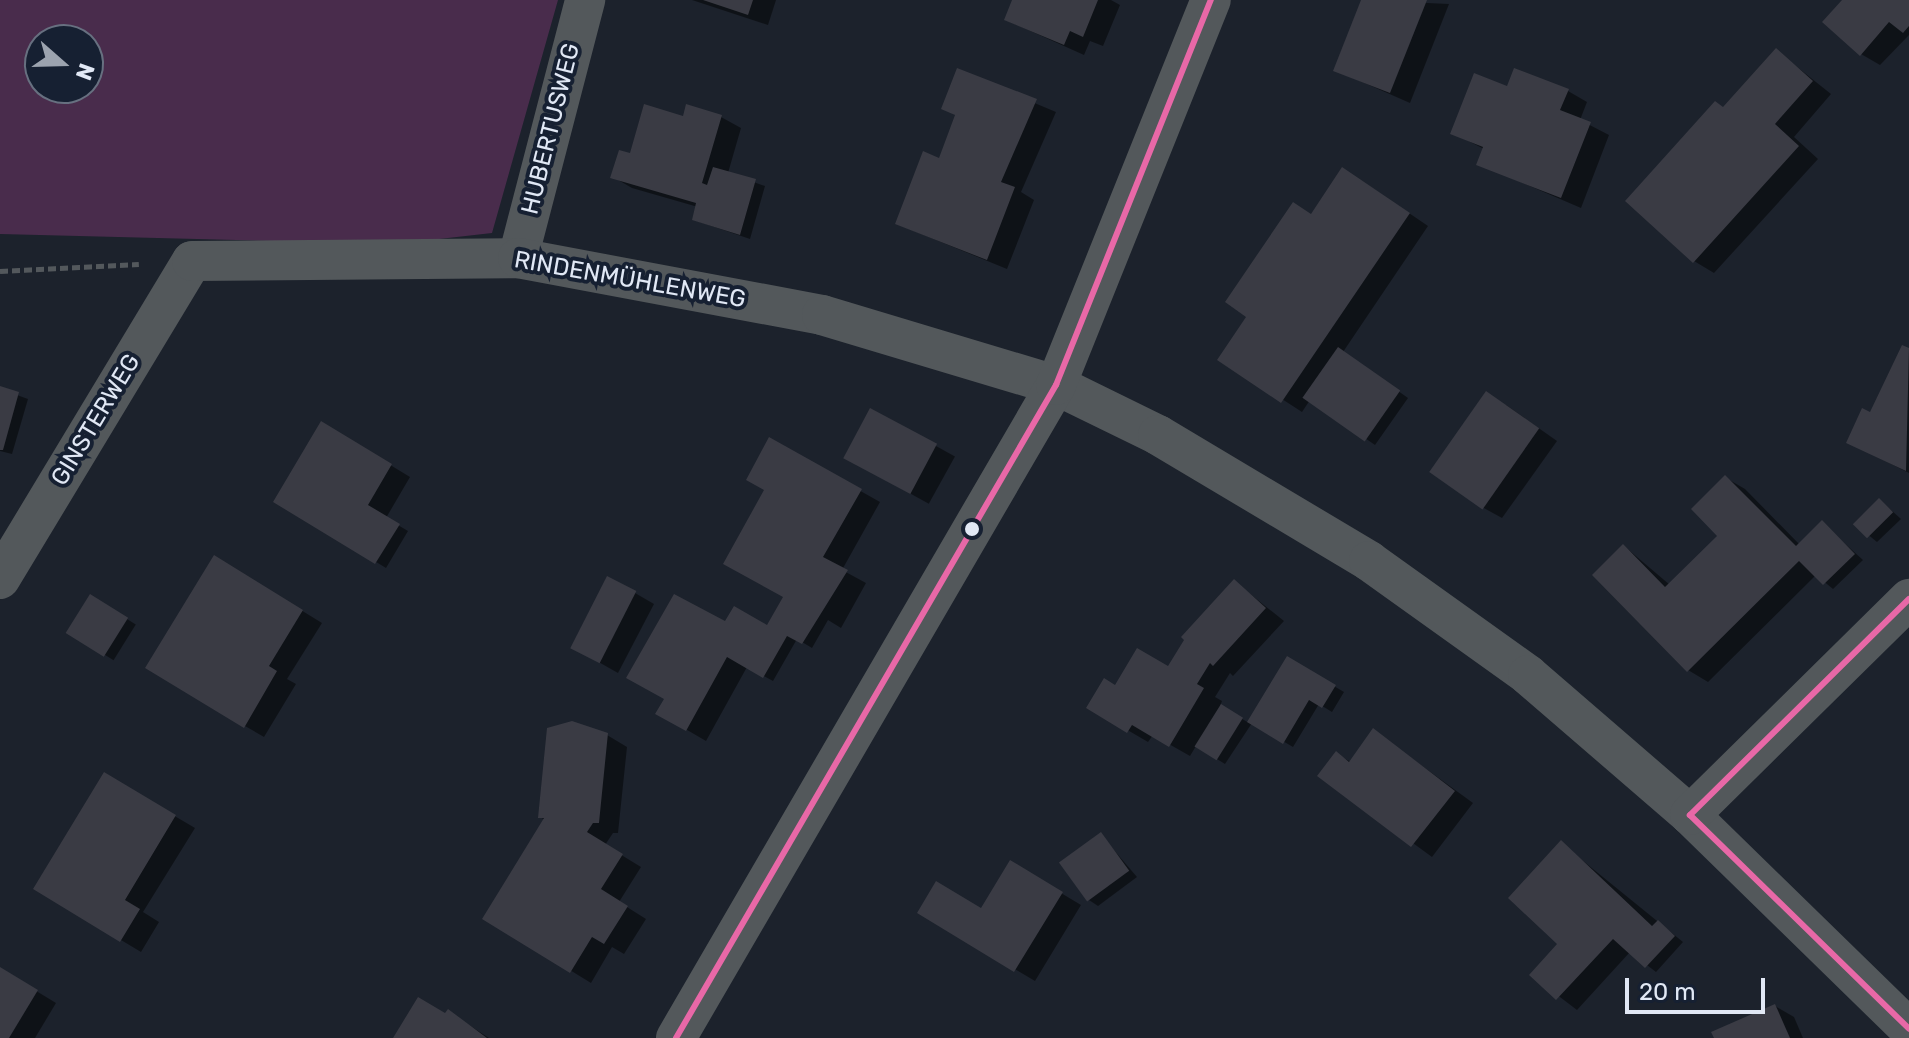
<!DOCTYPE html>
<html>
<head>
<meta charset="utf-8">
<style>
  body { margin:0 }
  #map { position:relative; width:1909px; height:1038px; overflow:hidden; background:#1c222c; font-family:Rubik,sans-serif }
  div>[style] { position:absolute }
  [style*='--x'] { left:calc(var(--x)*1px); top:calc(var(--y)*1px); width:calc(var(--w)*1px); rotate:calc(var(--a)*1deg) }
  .green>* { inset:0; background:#492c4c }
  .shadow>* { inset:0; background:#0007; transform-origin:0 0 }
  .building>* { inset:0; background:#3a3b44; transform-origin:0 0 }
  .path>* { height:5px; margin-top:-2.5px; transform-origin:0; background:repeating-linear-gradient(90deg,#53585c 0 8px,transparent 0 12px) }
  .street>* { height:40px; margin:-20px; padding:0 20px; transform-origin:20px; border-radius:20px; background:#53585b }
  .bus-1>* { height:6px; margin:-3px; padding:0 3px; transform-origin:3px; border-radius:3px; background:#e868a7 }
  .dots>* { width:22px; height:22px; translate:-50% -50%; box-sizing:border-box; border:4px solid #162032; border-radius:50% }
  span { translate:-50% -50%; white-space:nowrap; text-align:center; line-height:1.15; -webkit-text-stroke:8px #162032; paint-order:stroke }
  .street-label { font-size:24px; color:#e1e8f5 }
  .north { position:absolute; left:24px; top:24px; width:80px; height:80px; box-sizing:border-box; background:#162032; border:2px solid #677080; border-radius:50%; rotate:110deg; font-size:22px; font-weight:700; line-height:32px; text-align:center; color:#e1e8f5 }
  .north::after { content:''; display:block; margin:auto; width:28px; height:36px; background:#9ca3af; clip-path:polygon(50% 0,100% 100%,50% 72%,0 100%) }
  .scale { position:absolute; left:1625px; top:978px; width:140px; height:36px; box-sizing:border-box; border:4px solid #e1e8f5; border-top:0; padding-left:10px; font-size:24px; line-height:28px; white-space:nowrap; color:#e1e8f5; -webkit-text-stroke:6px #162032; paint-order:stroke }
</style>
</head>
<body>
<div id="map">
  <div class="green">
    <div style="clip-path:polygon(evenodd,0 0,558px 0,492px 233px,395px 244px,0 234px,0 0,40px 40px,88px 40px,88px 88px,40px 88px,40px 40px)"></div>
  </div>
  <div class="shadow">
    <div style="clip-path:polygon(692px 0,776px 0,768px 25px)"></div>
    <div style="clip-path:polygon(1014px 0,1111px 0,1120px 5px,1103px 46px,1090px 41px,1084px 55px,1006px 20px)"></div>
    <div style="clip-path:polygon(1363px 0,1449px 4px,1410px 103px,1335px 70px)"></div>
    <div style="clip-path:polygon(1844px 0,1909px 0,1909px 35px,1880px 65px,1861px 54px)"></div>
    <div style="clip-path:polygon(1777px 51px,1831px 94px,1794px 137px,1818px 159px,1714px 273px,1694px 261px,1724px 108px)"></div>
    <div style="clip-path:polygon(958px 71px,1056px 112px,1021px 192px,1034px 200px,1007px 269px,897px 224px,940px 160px,957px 116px,943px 108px)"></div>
    <div style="clip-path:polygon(1568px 91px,1587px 102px,1580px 120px,1609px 135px,1581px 208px,1479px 164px,1484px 149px,1453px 133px)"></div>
    <div style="clip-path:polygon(721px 117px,741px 128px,728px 173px,765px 186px,750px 239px,694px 220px,698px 207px,632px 188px,613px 177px,631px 156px,684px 118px)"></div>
    <div style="clip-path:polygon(1362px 181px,1428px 226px,1343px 352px,1408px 398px,1375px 445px,1310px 400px,1302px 412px,1220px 359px,1312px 216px)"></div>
    <div style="clip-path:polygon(1903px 347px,1909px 350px,1909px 473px,1848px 442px,1871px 415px)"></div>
    <div style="clip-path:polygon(0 389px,28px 399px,12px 454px,0 451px)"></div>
    <div style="clip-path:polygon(1506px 405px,1557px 441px,1502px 518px,1482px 507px)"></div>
    <div style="left:871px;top:410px;width:96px;height:54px;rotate:29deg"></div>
    <div style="clip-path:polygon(341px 435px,410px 477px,386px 518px,408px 531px,386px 568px,276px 501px)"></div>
    <div style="clip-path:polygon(770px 440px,880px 502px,842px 570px,866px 583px,841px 628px,828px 620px,812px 648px,797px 639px,773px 681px,747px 667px,706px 741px,658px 713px,726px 624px,768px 628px,786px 597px,767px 490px)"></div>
    <div style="clip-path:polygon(1726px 478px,1745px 489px,1800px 545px,1822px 523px,1863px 560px,1833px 589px,1816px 575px,1708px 682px,1688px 670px,1624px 546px,1670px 585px,1720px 536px)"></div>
    <div style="clip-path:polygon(1880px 500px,1901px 519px,1877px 542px,1855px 524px)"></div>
    <div style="clip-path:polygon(234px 569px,322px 623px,287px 679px,296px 684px,264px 737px,245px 726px)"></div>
    <div style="clip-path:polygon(1234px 581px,1284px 621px,1233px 676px,1230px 673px,1215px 697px,1222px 701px,1220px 706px,1249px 723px,1288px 659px,1344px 692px,1332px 712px,1319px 704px,1293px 747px,1252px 723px,1225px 764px,1196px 746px,1190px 756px,1153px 735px,1148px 742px,1088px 707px,1116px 687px,1169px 669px)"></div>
    <div style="clip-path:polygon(635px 593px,654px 604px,618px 673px,572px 647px)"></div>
    <div style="left:90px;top:596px;width:54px;height:42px;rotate:32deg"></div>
    <div style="clip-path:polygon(1374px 731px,1473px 803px,1432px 857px,1320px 775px,1336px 754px,1351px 762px)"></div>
    <div style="clip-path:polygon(607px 735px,627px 747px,618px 833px,613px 833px,605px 845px,641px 867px,619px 902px,646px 919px,624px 954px,612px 947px,591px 983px,485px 918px,545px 820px,540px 817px)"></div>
    <div style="clip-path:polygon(105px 775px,195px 828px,143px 912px,159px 922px,141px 952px,36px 889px)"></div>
    <div style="clip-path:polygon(1101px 835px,1137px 877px,1098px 906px,1089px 900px)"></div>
    <div style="clip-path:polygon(1561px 843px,1683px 942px,1656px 972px,1630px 952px,1577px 1010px,1531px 975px,1560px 944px)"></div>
    <div style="clip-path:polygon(1011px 863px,1081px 905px,1035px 981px,919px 912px,982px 910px)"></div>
    <div style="clip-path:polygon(0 969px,56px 1003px,35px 1038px,0 1038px)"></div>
    <div style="clip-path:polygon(1775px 1006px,1794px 1017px,1803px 1038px,1716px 1038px)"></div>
    <div style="clip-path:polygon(449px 1012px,489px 1038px,395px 1038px,446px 1016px)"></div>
  </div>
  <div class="building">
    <div style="clip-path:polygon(703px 0,753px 0,748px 15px)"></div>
    <div style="clip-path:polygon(1012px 0,1098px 0,1083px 37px,1070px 31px,1064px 45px,1004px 20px)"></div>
    <div style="clip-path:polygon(1361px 0,1427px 0,1390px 93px,1333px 71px)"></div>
    <div style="clip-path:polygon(1842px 0,1909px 0,1909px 26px,1903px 33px,1889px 22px,1860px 56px,1822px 22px)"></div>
    <div style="clip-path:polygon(1776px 48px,1813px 81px,1775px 124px,1799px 146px,1693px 263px,1625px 201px,1715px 101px,1723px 107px)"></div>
    <div style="clip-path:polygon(957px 68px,1037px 99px,1001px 182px,1015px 187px,987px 260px,895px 224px,923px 151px,939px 158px,955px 115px,941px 109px)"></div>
    <div style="clip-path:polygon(1514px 68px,1569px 89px,1560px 110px,1591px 122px,1561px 198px,1476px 165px,1483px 147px,1450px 134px,1474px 73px,1507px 86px)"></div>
    <div style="clip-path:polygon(644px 104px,683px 116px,686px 104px,722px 115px,702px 183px,707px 185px,713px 167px,756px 179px,740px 235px,692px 220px,696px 203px,610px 178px,619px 150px,630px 153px)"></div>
    <div style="clip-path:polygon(1342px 167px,1410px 213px,1281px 403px,1217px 360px,1246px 317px,1225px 302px,1293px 202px,1311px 214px)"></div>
    <div style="clip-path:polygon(1902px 345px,1909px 348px,1906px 471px,1846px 443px,1862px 408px,1870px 412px)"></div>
    <div style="left:1338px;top:347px;width:76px;height:62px;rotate:35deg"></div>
    <div style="clip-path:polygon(0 386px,19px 392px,3px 450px,0 450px)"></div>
    <div style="left:1486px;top:391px;width:65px;height:99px;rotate:35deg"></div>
    <div style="left:870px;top:408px;width:76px;height:57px;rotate:28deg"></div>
    <div style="clip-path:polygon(321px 421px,392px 464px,368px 505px,400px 524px,375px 564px,273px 502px)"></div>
    <div style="clip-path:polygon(769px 437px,862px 489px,823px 557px,848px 570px,802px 644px,787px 636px,763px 678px,727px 657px,686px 731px,655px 714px,664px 699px,626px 678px,674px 594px,725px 621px,734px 606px,767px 625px,783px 597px,723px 564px,764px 490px,746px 480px)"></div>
    <div style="clip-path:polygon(1725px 475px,1796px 546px,1822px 520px,1855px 554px,1823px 585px,1799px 561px,1687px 672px,1592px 575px,1623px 544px,1665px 587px,1717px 536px,1691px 509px)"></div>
    <div style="left:1879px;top:498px;width:20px;height:37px;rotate:45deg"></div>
    <div style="clip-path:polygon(214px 555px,303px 610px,269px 666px,277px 671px,244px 728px,145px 668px)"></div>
    <div style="left:607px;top:576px;width:33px;height:81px;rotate:27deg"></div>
    <div style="clip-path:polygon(1234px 579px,1266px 608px,1213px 666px,1210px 663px,1197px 684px,1204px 688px,1169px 747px,1132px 725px,1127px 733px,1086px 708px,1104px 678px,1115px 685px,1137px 648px,1168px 666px,1184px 640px,1181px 637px)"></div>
    <div style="left:90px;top:594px;width:45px;height:46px;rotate:32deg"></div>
    <div style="clip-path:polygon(1287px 656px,1336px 685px,1322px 708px,1309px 700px,1283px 744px,1247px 722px)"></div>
    <div style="left:1221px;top:704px;width:26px;height:50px;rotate:32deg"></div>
    <div style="clip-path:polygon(572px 721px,608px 733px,599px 823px,593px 823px,587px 832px,623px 854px,601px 889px,628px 906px,604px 944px,592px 937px,570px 973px,482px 919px,544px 818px,538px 818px,547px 728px)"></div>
    <div style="clip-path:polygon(1373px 728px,1455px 791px,1411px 847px,1317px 776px,1336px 751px,1349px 762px)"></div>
    <div style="clip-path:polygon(104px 772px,176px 815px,125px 900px,140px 909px,120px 942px,33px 889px)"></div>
    <div style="left:1101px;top:832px;width:48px;height:52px;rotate:54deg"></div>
    <div style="clip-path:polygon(1561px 840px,1652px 926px,1658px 920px,1675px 936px,1645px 968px,1613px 939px,1556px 1000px,1529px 975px,1557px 944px,1508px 898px)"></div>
    <div style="clip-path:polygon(1010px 860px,1063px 892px,1014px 972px,917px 913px,936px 881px,981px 908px)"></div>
    <div style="clip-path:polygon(0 967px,38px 990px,9px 1038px,0 1038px)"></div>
    <div style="clip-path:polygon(418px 997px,445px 1013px,448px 1009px,487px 1038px,393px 1038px)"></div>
    <div style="clip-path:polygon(1775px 1004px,1790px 1038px,1714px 1038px,1711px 1032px)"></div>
  </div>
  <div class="path">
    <div style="--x:0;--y:271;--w:139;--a:-2.9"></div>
  </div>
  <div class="street">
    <div style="--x:518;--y:258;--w:267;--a:-75.4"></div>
    <div style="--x:0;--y:579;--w:371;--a:-58.9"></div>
    <div style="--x:192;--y:261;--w:326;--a:-0.5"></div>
    <div style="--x:518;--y:258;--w:309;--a:10.6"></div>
    <div style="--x:822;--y:315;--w:244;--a:16.7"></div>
    <div style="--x:1056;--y:385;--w:114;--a:26.1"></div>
    <div style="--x:1158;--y:435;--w:246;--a:30.8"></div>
    <div style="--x:1369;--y:561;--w:196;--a:35.6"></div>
    <div style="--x:1528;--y:675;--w:214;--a:40.8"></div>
    <div style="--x:1690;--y:815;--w:306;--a:44.3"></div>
    <div style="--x:1690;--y:815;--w:308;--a:-44.6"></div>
    <div style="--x:676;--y:1038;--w:756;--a:-59.8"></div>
    <div style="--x:1056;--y:385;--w:415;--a:-68.1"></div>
  </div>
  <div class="bus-1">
    <div style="--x:1909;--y:599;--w:308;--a:135.4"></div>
    <div style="--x:1690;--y:815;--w:306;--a:44.3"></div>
    <div style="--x:676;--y:1038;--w:756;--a:-59.8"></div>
    <div style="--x:1056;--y:385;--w:415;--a:-68.1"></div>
  </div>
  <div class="dots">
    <div style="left:972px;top:529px;background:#e1e8f5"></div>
  </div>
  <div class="street-label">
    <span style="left:551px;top:129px;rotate:-76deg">HUBERTUSWEG</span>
    <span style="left:630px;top:280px;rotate:10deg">RINDENMÜHLENWEG</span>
    <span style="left:96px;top:420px;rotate:-59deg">GINSTERWEG</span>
  </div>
  <div class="north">N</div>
  <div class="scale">20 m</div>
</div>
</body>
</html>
